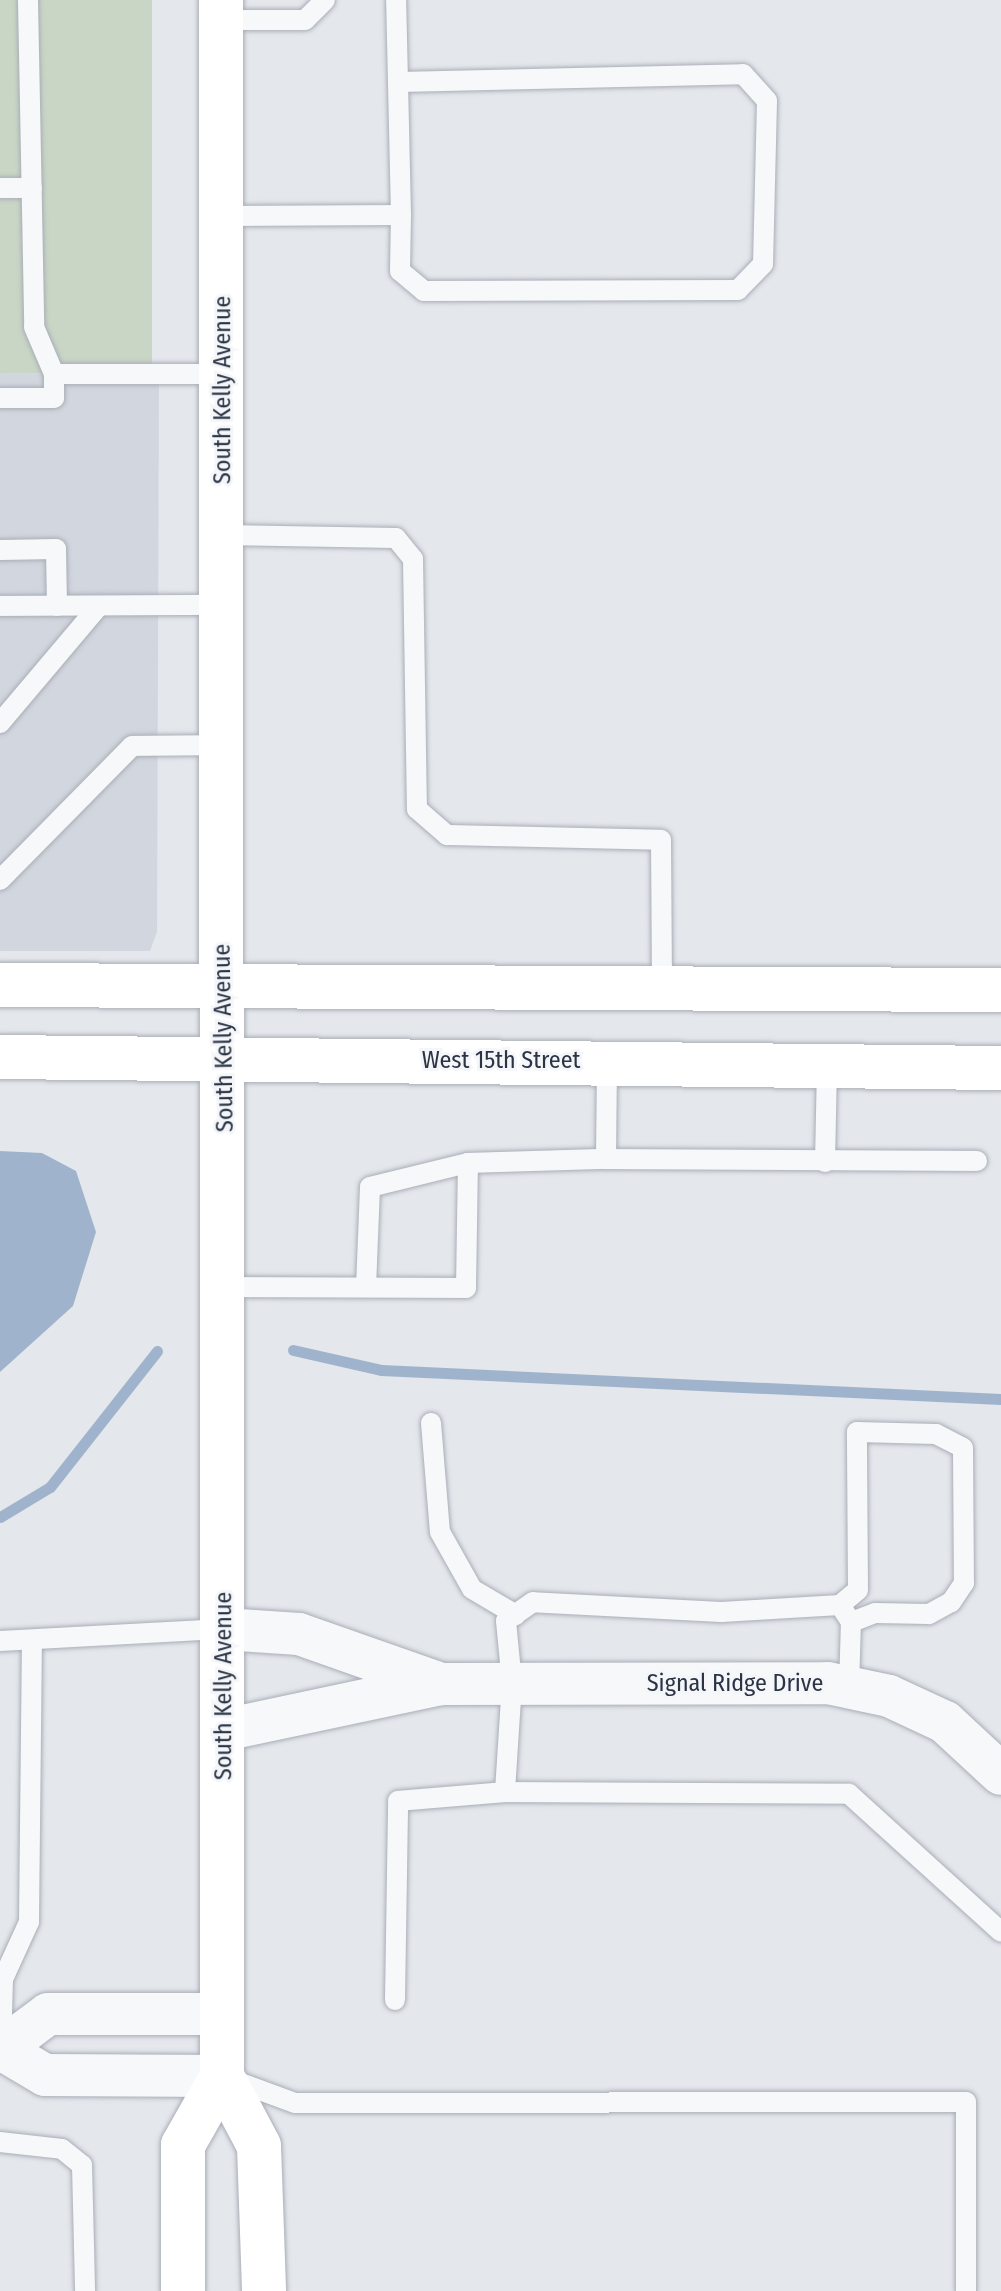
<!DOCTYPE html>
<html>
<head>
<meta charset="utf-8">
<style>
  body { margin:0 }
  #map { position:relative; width:1001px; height:2291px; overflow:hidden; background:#e4e7ec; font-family:"Fira Sans Condensed",sans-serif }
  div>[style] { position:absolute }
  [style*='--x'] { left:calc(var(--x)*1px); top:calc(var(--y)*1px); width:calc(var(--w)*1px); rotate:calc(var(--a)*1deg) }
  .built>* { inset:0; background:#d2d6de }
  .green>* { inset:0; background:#c9d6c5; transform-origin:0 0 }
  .water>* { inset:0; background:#9fb4cc }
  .stream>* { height:11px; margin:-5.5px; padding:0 5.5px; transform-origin:5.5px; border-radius:5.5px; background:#9fb4cc }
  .roads { filter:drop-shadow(0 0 2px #a9aeb7) drop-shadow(0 0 2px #a9aeb7) }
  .service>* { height:20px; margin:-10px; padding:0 10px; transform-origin:10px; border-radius:10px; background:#f7f8fa }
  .minor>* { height:42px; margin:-21px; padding:0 21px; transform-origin:21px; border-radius:21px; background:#f7f8fa }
  .secondary>* { height:44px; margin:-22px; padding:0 22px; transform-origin:22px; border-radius:22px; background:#fff }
  .primary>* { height:44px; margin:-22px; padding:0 22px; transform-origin:22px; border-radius:22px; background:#fff }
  span { translate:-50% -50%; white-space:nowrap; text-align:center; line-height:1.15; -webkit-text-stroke:6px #f4f6f9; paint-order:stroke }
  .street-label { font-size:24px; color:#2b3445 }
</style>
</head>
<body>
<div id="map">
  <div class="built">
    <div style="clip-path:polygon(0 373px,159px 374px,157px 932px,150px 951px,0 951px)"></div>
  </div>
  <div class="green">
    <div style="left:0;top:0;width:152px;height:373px"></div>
  </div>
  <div class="water">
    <div style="clip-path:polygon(0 1151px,42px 1153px,76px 1171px,96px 1232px,73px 1306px,0 1372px)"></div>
  </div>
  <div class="stream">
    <div style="--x:293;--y:1350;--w:90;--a:12.8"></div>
    <div style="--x:381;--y:1370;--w:621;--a:2.68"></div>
    <div style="--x:0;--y:1517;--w:58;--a:-31"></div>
    <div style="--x:50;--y:1487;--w:173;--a:-51.8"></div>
  </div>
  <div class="roads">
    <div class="service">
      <div style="--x:28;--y:0;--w:327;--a:88.9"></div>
      <div style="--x:34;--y:327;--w:51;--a:66.9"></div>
      <div style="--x:221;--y:20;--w:84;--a:0"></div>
      <div style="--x:305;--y:20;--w:28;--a:-45"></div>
      <div style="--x:399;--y:82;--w:344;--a:-1.3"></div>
      <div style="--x:743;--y:74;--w:36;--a:48"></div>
      <div style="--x:767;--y:101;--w:163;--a:91.4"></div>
      <div style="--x:763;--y:264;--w:36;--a:134"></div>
      <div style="--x:738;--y:290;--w:314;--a:179.8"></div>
      <div style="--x:424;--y:291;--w:31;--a:-140"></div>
      <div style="--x:400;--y:271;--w:56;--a:-89"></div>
      <div style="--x:0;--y:188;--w:32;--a:0"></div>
      <div style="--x:223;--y:216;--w:178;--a:-0.3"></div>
      <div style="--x:401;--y:215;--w:215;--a:-91.3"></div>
      <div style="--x:0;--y:398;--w:54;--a:0"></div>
      <div style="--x:54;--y:398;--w:24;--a:-90"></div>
      <div style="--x:54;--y:374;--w:169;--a:0"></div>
      <div style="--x:223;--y:535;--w:173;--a:1"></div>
      <div style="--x:396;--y:538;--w:27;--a:51"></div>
      <div style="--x:413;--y:559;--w:250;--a:89.1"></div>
      <div style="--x:417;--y:809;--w:40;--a:41"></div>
      <div style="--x:447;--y:835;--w:214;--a:1.3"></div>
      <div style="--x:661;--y:840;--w:147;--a:89.6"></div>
      <div style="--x:0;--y:550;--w:56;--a:-1"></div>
      <div style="--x:56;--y:549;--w:57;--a:89"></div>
      <div style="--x:0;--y:606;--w:223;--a:-0.3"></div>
      <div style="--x:0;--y:723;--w:153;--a:-49.8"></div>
      <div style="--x:0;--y:880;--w:188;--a:-45.4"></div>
      <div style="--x:132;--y:746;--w:91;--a:-0.6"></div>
      <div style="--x:606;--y:1159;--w:371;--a:0.3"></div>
      <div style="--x:825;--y:1162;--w:97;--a:-88.8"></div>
      <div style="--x:225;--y:1287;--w:241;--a:0.2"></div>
      <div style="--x:466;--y:1288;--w:125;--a:-89.1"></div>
      <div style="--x:468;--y:1163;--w:138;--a:-1.7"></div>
      <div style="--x:606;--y:1159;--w:97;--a:-89.4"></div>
      <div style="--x:366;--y:1287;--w:100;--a:-87.7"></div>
      <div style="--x:370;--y:1187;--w:101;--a:-13.8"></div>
      <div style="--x:431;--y:1423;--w:109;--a:85.3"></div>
      <div style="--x:440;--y:1532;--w:65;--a:60.7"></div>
      <div style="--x:472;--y:1589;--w:51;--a:30.6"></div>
      <div style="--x:840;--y:1605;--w:23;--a:-40"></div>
      <div style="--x:858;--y:1590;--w:158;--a:-90.4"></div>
      <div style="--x:857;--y:1432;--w:79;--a:1.5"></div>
      <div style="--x:936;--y:1434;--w:30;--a:27"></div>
      <div style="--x:963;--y:1448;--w:135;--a:89.6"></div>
      <div style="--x:964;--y:1583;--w:23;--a:124"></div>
      <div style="--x:951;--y:1602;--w:25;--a:151"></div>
      <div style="--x:929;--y:1614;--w:54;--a:-178.9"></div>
      <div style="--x:875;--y:1613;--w:26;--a:159"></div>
      <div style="--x:0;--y:1641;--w:224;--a:-3.1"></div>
      <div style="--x:849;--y:1688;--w:66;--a:-88.3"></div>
      <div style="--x:851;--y:1622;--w:20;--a:-123"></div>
      <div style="--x:840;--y:1605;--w:119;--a:176.6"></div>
      <div style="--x:721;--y:1612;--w:188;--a:-177"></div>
      <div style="--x:533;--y:1602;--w:33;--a:145"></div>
      <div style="--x:506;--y:1621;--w:62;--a:84.5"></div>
      <div style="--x:512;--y:1683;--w:109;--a:93.7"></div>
      <div style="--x:505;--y:1792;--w:344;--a:0.3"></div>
      <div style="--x:849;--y:1794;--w:205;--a:42.2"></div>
      <div style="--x:395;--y:2000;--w:199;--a:-89.1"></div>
      <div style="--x:398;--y:1801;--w:107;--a:-4.8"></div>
      <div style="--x:1;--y:2049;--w:70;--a:-88.4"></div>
      <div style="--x:3;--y:1979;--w:63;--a:-65.5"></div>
      <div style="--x:29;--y:1922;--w:281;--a:-89.4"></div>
      <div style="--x:230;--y:2079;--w:69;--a:20.3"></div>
      <div style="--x:295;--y:2103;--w:671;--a:-0.09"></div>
      <div style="--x:966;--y:2102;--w:189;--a:90"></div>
      <div style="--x:0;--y:2142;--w:62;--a:6.4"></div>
      <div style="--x:62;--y:2149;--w:26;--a:39"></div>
      <div style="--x:82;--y:2165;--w:126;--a:88.6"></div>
    </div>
    <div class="minor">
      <div style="--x:224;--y:1629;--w:75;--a:3.8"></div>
      <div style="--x:299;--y:1634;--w:151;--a:19.4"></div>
      <div style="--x:224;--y:1730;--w:222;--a:-12"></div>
      <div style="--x:441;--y:1684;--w:387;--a:-0.1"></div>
      <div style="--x:828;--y:1683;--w:62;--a:12"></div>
      <div style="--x:889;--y:1696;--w:62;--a:24.9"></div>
      <div style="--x:945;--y:1722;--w:76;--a:42.9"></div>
      <div style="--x:222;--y:2014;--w:174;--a:180"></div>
      <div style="--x:48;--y:2014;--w:59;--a:143.3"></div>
      <div style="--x:1;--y:2049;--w:51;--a:30.6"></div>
      <div style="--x:45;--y:2075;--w:177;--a:0.3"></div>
    </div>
    <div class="secondary">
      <div style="--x:221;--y:0;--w:2076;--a:89.97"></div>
      <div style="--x:222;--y:2076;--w:79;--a:62.1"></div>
      <div style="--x:259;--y:2146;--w:145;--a:88"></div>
      <div style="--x:183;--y:2291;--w:146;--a:-90"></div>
      <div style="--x:183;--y:2145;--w:79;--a:-60.5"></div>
    </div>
    <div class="primary">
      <div style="--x:0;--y:985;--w:1001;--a:0.29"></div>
      <div style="--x:0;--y:1057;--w:1001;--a:0.63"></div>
    </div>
  </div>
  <div class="street-label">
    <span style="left:223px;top:390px;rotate:-90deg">South Kelly Avenue</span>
    <span style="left:224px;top:1038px;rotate:-91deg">South Kelly Avenue</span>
    <span style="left:501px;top:1061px">West 15th Street</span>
    <span style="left:735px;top:1684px">Signal Ridge Drive</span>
    <span style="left:224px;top:1686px;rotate:-90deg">South Kelly Avenue</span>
  </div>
</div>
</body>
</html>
